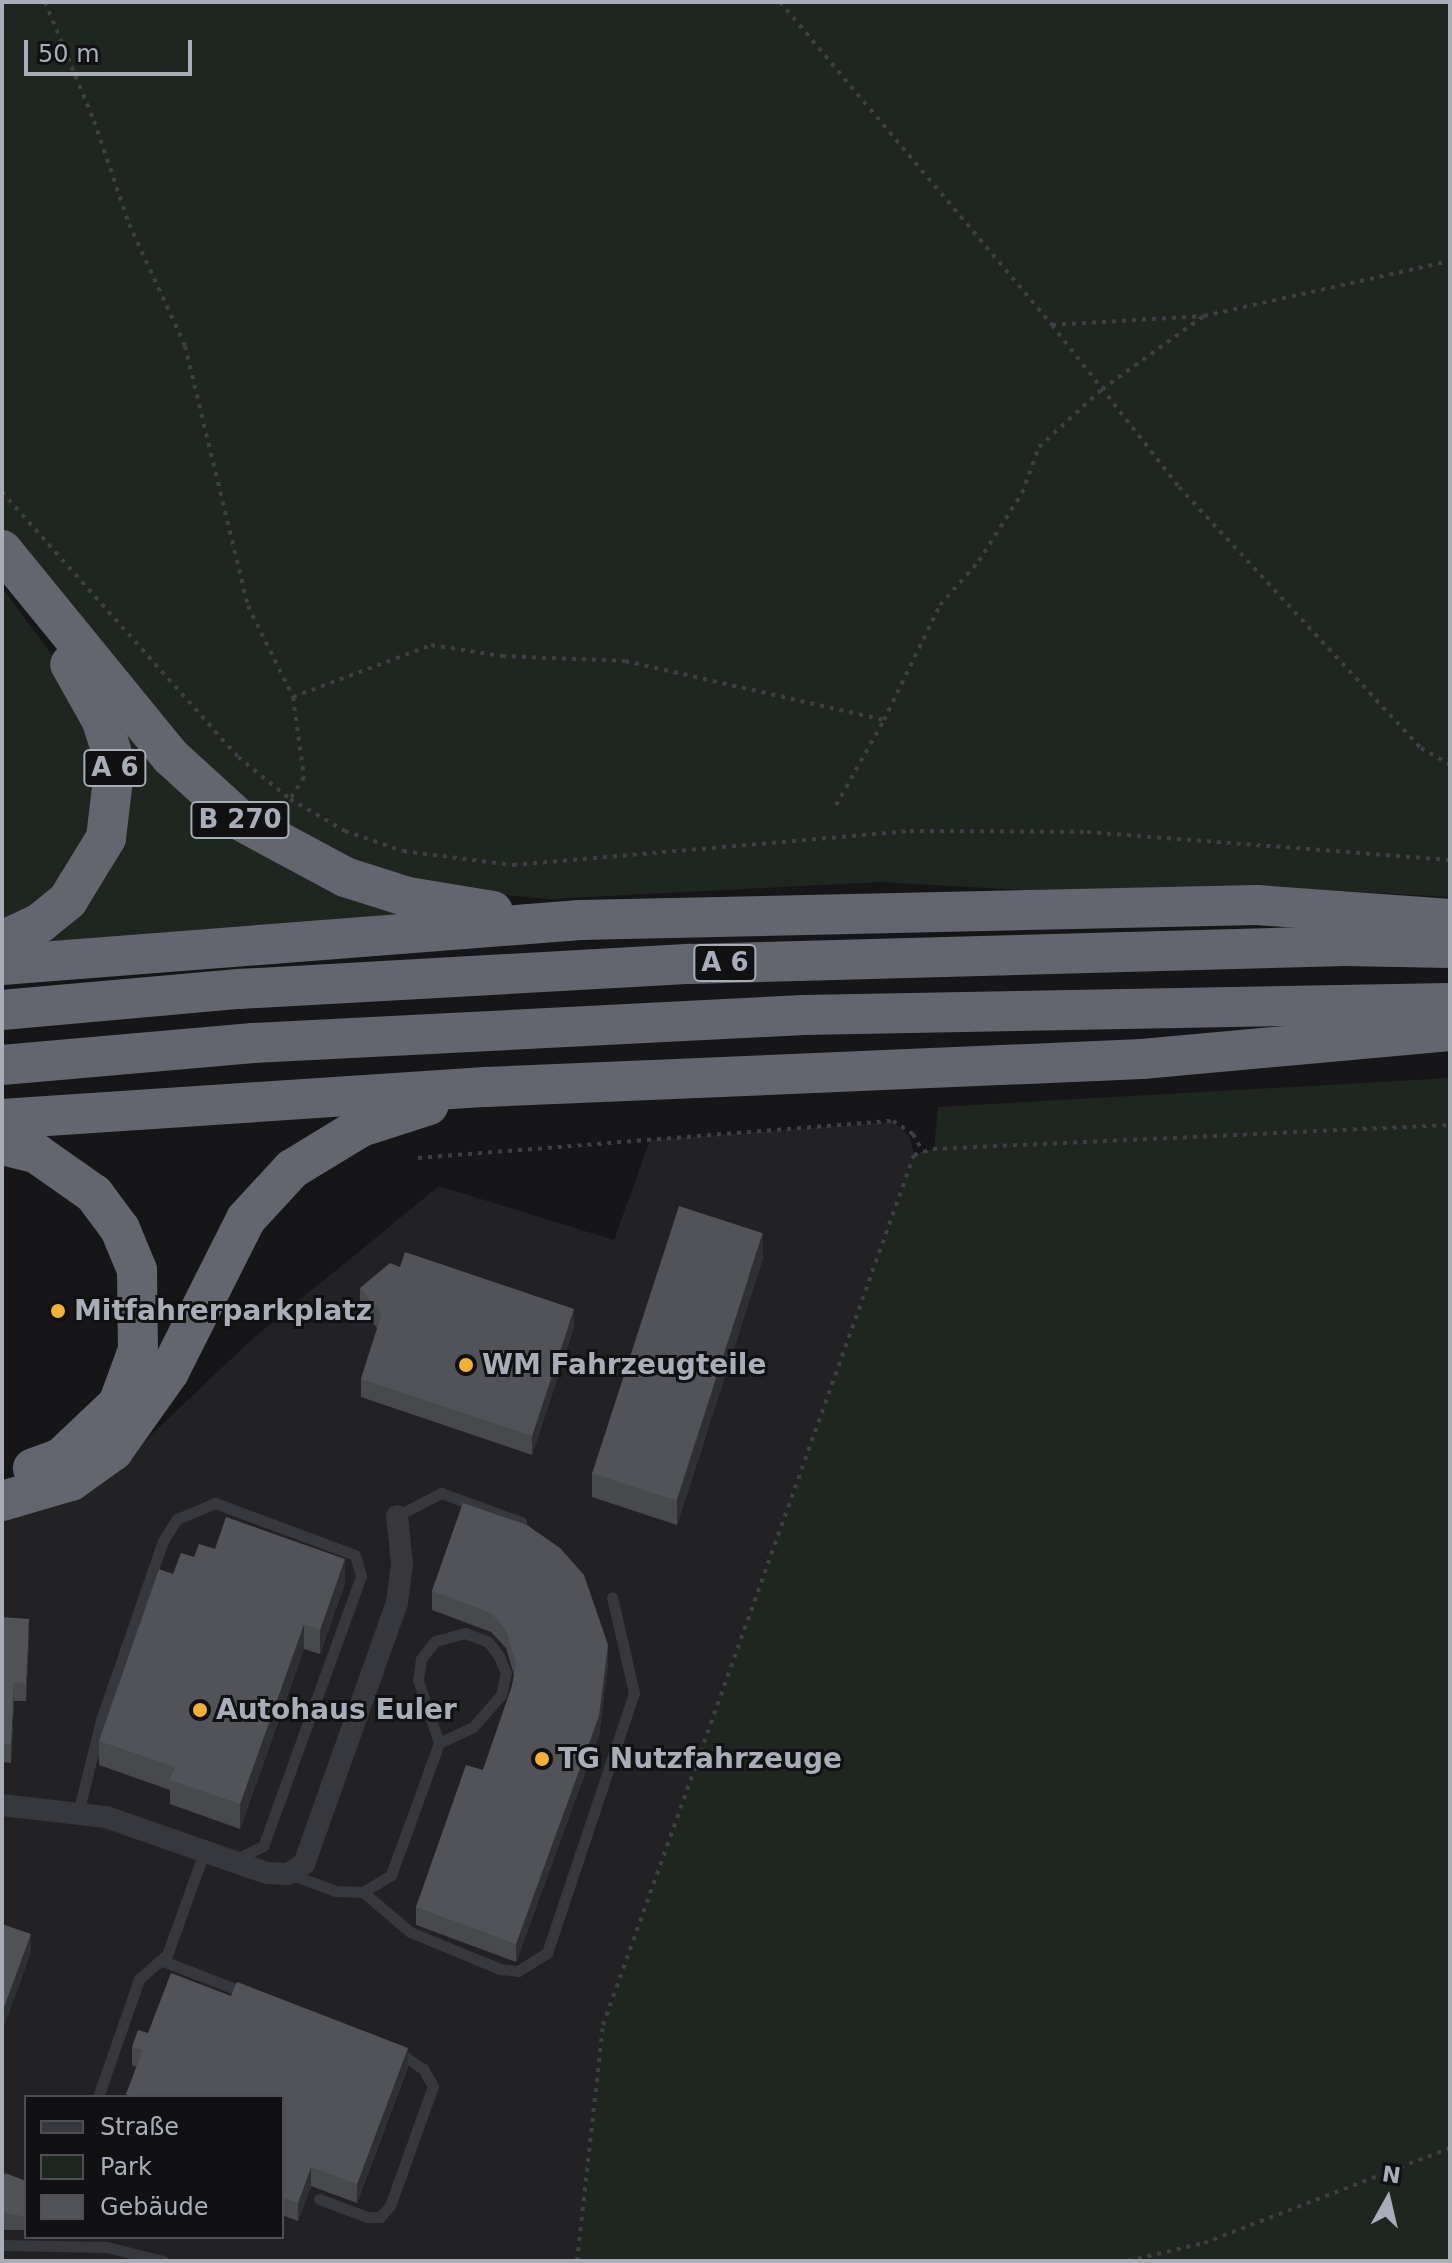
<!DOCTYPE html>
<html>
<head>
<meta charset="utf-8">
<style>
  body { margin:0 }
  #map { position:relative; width:1452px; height:2263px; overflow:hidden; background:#161618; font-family:"DejaVu Sans",sans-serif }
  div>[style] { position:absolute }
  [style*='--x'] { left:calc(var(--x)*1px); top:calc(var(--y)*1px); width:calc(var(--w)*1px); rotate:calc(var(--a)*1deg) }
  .built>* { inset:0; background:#222225 }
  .green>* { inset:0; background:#1e261f }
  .path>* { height:4px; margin-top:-2px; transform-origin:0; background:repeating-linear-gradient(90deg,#3d3f44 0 4px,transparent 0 10px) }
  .service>* { height:11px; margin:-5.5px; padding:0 5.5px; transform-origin:5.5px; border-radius:5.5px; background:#37383d }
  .minor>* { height:22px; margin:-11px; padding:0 11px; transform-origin:11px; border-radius:11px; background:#37383d }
  .motorway>* { height:40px; margin:-20px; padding:0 20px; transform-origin:20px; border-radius:20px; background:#63666e }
  .wall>* { inset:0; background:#47494d; transform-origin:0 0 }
  .shaded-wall>* { inset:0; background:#2f3033 }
  .building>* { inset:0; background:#525359; transform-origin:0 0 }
  .dots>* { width:22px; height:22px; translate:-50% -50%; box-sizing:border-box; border:4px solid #111113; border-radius:50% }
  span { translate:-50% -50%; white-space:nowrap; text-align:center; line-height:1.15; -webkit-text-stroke:6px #111113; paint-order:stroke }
  .shield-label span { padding:2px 6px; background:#111113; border:2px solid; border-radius:6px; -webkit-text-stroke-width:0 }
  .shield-label { font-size:26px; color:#a8adb8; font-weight:700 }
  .poi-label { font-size:28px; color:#a8adb8; font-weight:700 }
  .left { translate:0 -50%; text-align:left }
  .frame { position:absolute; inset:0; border:4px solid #a8adb8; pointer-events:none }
  .legend { position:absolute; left:24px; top:2095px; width:260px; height:144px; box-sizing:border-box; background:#111113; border:2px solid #4d4f55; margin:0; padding:10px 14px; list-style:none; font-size:24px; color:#a8adb8 }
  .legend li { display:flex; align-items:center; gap:16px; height:40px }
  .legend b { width:40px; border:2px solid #4d4f55 }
  .north { position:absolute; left:1348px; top:2159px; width:80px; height:80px; -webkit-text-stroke:6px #111113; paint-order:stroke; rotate:8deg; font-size:22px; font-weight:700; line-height:32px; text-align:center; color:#a8adb8 }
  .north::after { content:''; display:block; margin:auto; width:28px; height:36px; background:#a8adb8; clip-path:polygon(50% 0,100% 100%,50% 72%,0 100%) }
  .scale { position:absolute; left:24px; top:40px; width:168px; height:36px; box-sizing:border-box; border:4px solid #a8adb8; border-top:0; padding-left:10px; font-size:24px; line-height:28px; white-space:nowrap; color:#a8adb8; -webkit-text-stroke:6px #111113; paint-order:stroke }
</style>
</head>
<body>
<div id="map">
  <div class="built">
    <div style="clip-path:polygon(evenodd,893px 1122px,910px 1137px,914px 1155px,603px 2025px,577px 2261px,2px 2261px,2px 1516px,109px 1475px,251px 1340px,439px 1186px,614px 1240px,650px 1140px,893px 1122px,26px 2097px,282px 2097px,282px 2237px,26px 2237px,26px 2097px)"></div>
  </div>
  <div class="green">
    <div style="clip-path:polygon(2px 2px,1450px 2px,1450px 897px,1252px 886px,1023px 890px,881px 882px,550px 899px,410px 887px,300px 845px,180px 749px,2px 534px)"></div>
    <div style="clip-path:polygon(2px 588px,70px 679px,98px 753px,88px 833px,47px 897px,2px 926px)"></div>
    <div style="clip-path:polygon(131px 732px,430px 914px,46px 944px,108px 875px,122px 834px,126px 737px)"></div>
    <div style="clip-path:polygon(1450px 1078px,1450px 2261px,577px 2261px,603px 2025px,914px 1155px,934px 1149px,938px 1107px)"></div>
  </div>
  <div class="path">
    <div style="--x:45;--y:2;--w:129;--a:67.6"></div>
    <div style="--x:94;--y:121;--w:109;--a:71.2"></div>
    <div style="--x:129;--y:224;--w:134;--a:65.3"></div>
    <div style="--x:185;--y:346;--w:268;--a:76.4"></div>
    <div style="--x:248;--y:606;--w:102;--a:63.7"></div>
    <div style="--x:293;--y:697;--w:81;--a:82.2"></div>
    <div style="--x:304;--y:777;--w:26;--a:122"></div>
    <div style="--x:780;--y:2;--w:422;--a:49.9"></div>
    <div style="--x:1052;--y:325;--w:206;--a:51.9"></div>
    <div style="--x:1179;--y:487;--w:356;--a:47.2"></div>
    <div style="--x:1421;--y:748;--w:34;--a:30"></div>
    <div style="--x:1052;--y:325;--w:152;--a:-3.4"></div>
    <div style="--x:1204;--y:316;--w:252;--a:-12.6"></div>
    <div style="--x:2;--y:492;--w:355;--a:48.3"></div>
    <div style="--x:238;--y:757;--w:67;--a:38.9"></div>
    <div style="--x:290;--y:799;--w:64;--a:30.2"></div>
    <div style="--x:345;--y:831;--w:61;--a:19"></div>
    <div style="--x:403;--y:851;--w:111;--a:7.3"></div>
    <div style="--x:513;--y:865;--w:398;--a:-4.9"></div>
    <div style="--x:910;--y:831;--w:177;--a:0.3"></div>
    <div style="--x:1087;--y:832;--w:364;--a:4.4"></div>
    <div style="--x:293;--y:697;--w:147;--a:-20.6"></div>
    <div style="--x:431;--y:645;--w:72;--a:8.8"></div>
    <div style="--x:502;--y:656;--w:123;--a:2.3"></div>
    <div style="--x:625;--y:661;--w:266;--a:12.8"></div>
    <div style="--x:884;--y:720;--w:128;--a:-64"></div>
    <div style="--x:940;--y:605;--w:59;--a:-48.4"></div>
    <div style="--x:979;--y:561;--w:80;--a:-57.7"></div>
    <div style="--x:1022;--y:493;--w:49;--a:-69.7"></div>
    <div style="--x:1039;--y:447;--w:86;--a:-42.6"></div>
    <div style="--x:1102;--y:389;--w:125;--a:-35.6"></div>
    <div style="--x:836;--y:805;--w:98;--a:-60.5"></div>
    <div style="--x:418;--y:1158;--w:476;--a:-4.5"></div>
    <div style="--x:893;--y:1121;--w:24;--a:33"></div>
    <div style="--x:913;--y:1134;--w:21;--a:61"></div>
    <div style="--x:577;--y:2261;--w:237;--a:-83.7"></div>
    <div style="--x:603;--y:2025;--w:924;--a:-70.33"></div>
    <div style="--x:914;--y:1155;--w:20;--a:-18"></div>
    <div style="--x:933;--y:1149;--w:518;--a:-2.66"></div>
    <div style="--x:1128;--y:2261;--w:78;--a:-13.3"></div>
    <div style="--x:1204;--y:2243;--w:264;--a:-21.1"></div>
  </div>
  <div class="service">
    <div style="--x:397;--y:1516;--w:50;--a:-27.6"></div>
    <div style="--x:441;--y:1493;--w:85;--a:19.9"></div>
    <div style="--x:78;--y:1813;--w:99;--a:-76"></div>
    <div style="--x:102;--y:1717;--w:186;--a:-70.9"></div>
    <div style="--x:163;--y:1541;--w:26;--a:-58"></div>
    <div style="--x:177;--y:1519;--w:41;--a:-22.8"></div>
    <div style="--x:215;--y:1503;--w:149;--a:20.4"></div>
    <div style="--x:355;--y:1555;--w:22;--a:74"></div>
    <div style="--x:361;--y:1576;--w:287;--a:109.9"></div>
    <div style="--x:263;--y:1846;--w:32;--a:154"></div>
    <div style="--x:289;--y:1874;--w:50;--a:19.9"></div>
    <div style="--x:336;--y:1891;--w:27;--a:2"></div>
    <div style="--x:363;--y:1892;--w:33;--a:-31"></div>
    <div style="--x:391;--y:1875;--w:140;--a:-70"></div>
    <div style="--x:439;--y:1743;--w:66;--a:-108.4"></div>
    <div style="--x:418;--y:1680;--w:21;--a:-82"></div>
    <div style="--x:421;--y:1659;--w:23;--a:-52"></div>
    <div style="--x:435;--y:1641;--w:31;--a:-15"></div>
    <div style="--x:465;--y:1633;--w:25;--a:21"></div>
    <div style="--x:488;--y:1642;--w:18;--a:52"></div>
    <div style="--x:499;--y:1656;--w:18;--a:68"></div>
    <div style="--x:506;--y:1673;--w:23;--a:103"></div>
    <div style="--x:501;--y:1695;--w:43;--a:131.2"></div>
    <div style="--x:473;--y:1727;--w:38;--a:155"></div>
    <div style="--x:363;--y:1892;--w:62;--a:40.4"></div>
    <div style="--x:410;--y:1932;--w:97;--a:22.3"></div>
    <div style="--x:500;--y:1969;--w:18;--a:6"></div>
    <div style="--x:518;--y:1971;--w:34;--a:-32"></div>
    <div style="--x:547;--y:1953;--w:274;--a:-71.5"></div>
    <div style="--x:634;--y:1693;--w:98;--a:-102.9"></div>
    <div style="--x:163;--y:1961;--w:91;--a:21.2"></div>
    <div style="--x:98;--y:2097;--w:125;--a:-70.8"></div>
    <div style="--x:139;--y:1979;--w:37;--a:-41"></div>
    <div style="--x:167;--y:1955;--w:109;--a:-70.2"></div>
    <div style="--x:319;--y:2199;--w:51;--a:20.6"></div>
    <div style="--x:367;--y:2217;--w:13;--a:0"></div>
    <div style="--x:380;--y:2217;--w:15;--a:-48"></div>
    <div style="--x:390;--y:2206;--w:127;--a:-70.3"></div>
    <div style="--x:433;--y:2086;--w:20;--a:-120"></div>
    <div style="--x:423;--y:2069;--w:34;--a:-146"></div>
    <div style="--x:2;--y:2245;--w:105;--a:1.1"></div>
    <div style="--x:107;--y:2247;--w:58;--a:14"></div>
  </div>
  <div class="minor">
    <div style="--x:2;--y:1805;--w:105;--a:6.6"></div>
    <div style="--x:106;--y:1817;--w:170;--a:19.2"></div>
    <div style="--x:267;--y:1873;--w:21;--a:3"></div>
    <div style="--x:288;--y:1874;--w:19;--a:-32"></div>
    <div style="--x:304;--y:1864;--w:277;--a:-70.4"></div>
    <div style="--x:397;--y:1603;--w:39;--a:-83"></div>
    <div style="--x:402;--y:1564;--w:48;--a:-95.9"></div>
  </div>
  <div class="motorway">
    <div style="--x:2;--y:550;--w:267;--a:50.8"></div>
    <div style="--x:171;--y:757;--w:95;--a:42.4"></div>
    <div style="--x:241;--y:821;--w:118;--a:28.3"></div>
    <div style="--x:345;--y:877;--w:66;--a:17.6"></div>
    <div style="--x:408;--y:897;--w:86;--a:9.4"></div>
    <div style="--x:2;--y:941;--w:42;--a:-25.3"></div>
    <div style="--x:40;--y:923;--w:36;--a:-39"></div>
    <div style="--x:68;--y:900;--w:73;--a:-58.5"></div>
    <div style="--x:106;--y:838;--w:76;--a:-83.2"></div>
    <div style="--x:115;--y:763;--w:44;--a:-107.2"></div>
    <div style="--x:102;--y:721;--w:65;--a:-119.3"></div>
    <div style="--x:2;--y:965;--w:580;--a:-4.45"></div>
    <div style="--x:580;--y:920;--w:677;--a:-1.27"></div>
    <div style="--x:1257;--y:905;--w:194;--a:4.1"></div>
    <div style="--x:2;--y:1010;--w:238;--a:-5.1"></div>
    <div style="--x:239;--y:989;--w:452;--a:-3.2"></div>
    <div style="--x:690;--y:964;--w:655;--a:-1.57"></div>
    <div style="--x:1345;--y:946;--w:105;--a:1.1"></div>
    <div style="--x:2;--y:1065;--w:252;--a:-5"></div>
    <div style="--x:253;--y:1043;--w:551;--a:-2.91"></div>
    <div style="--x:803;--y:1015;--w:647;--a:-1.06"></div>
    <div style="--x:2;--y:1119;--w:485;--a:-3.8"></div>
    <div style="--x:486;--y:1087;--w:657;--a:-2.44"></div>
    <div style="--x:1142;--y:1059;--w:309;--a:-5.2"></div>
    <div style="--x:2;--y:1145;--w:36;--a:14"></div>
    <div style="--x:37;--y:1154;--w:70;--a:35.1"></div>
    <div style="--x:94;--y:1194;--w:44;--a:53.4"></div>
    <div style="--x:120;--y:1229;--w:44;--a:67.5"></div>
    <div style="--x:137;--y:1270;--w:80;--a:89.3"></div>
    <div style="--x:138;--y:1350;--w:58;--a:110.3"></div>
    <div style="--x:118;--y:1404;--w:79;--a:136.5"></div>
    <div style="--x:61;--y:1458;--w:30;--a:160"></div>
    <div style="--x:2;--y:1501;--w:72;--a:-16.2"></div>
    <div style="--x:71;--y:1481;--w:52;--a:-35.5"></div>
    <div style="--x:113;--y:1451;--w:97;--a:-54.7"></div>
    <div style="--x:169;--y:1372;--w:171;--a:-63.3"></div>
    <div style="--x:246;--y:1219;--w:68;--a:-47.4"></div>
    <div style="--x:292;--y:1169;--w:81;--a:-31.3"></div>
    <div style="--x:361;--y:1127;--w:71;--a:-17.9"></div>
  </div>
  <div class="wall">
    <div style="clip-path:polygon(763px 1258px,677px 1525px,592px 1497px,592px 1473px)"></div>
    <div style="clip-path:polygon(360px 1288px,574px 1327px,532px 1455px,361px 1397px,361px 1379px,377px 1328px,360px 1307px)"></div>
    <div style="clip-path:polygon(463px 1503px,608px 1663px,599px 1735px,516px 1962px,416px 1925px,416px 1907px,483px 1770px,512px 1686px,514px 1675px,506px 1648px,491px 1632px,432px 1610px,432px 1591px)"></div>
    <div style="clip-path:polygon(194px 1557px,345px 1583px,320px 1654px,304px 1649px,240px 1829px,170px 1804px,170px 1790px,99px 1765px,99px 1741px,173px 1574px)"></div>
    <div style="clip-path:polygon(2px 1617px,29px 1637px,26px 1701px,14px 1701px,11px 1763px,2px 1762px)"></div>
    <div style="clip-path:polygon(148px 2033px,408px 2067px,357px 2203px,311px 2186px,298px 2221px,282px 2215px,282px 2097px,126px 2097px,136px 2067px,132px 2065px,132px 2047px)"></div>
    <div style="left:2px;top:2181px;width:24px;height:49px"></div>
  </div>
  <div class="shaded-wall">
    <div style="clip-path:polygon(763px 1233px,763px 1258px,677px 1525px,677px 1500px)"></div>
    <div style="clip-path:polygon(574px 1309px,574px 1327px,532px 1455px,532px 1436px)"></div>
    <div style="clip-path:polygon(345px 1559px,345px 1583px,320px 1654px,320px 1630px)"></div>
    <div style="clip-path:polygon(29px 1619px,29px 1637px,26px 1701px,26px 1683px)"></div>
    <div style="clip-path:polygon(304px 1624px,304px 1649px,240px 1829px,240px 1804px)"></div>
    <div style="clip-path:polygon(608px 1645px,608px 1663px,599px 1735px,516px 1962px,516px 1944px)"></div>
    <div style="clip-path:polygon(14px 1682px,14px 1701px,11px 1763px,11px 1744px)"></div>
    <div style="clip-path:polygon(31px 1934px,31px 1953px,2px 2032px,2px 2013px)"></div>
    <div style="clip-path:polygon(408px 2048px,408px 2067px,357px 2203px,357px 2184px)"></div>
    <div style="clip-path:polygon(311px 2167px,311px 2186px,298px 2221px,298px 2203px)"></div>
  </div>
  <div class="building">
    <div style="left:679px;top:1206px;width:88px;height:281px;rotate:18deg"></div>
    <div style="clip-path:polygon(405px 1252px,574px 1309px,532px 1436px,361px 1379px,382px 1314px,360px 1288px,390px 1263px,400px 1267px)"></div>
    <div style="clip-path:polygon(463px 1503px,527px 1525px,560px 1548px,584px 1575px,608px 1645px,599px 1716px,516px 1944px,416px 1907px,466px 1765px,483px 1770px,512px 1686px,516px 1664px,506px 1630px,491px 1613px,432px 1591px)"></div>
    <div style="clip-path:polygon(226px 1517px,345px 1559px,320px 1630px,304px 1624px,240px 1804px,170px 1780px,175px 1767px,99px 1741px,159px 1569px,173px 1574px,181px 1553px,194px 1557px,199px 1544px,215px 1549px)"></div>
    <div style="clip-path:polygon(2px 1617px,29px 1619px,26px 1683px,14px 1682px,11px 1744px,2px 1744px)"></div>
    <div style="clip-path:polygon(2px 1924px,31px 1934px,2px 2013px)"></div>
    <div style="clip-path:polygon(171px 1973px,231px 1996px,237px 1982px,408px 2048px,357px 2184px,311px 2167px,298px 2203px,282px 2197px,282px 2097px,133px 2097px,126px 2094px,143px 2050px,132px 2047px,138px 2030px,148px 2033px)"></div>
    <div style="clip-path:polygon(5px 2173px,26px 2181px,26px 2217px,2px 2212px,2px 2181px)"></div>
  </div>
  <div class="dots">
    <div style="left:58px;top:1311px;background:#f2b134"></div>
    <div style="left:466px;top:1365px;background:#f2b134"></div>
    <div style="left:200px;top:1710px;background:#f2b134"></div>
    <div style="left:542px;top:1759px;background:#f2b134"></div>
  </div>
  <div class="shield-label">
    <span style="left:115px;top:768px">A 6</span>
    <span style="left:240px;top:820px">B 270</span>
    <span style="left:725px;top:963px">A 6</span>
  </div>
  <div class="poi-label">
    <span class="left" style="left:74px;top:1311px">Mitfahrerparkplatz</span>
    <span class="left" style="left:482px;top:1365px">WM Fahrzeugteile</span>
    <span class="left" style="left:216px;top:1710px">Autohaus Euler</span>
    <span class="left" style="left:558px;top:1759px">TG Nutzfahrzeuge</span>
  </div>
  <div class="frame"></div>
  <ul class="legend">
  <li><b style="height:10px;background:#37383d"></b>Straße</li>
  <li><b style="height:22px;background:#1e261f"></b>Park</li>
  <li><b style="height:22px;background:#525359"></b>Gebäude</li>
  </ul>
  <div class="north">N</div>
  <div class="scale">50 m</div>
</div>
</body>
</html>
